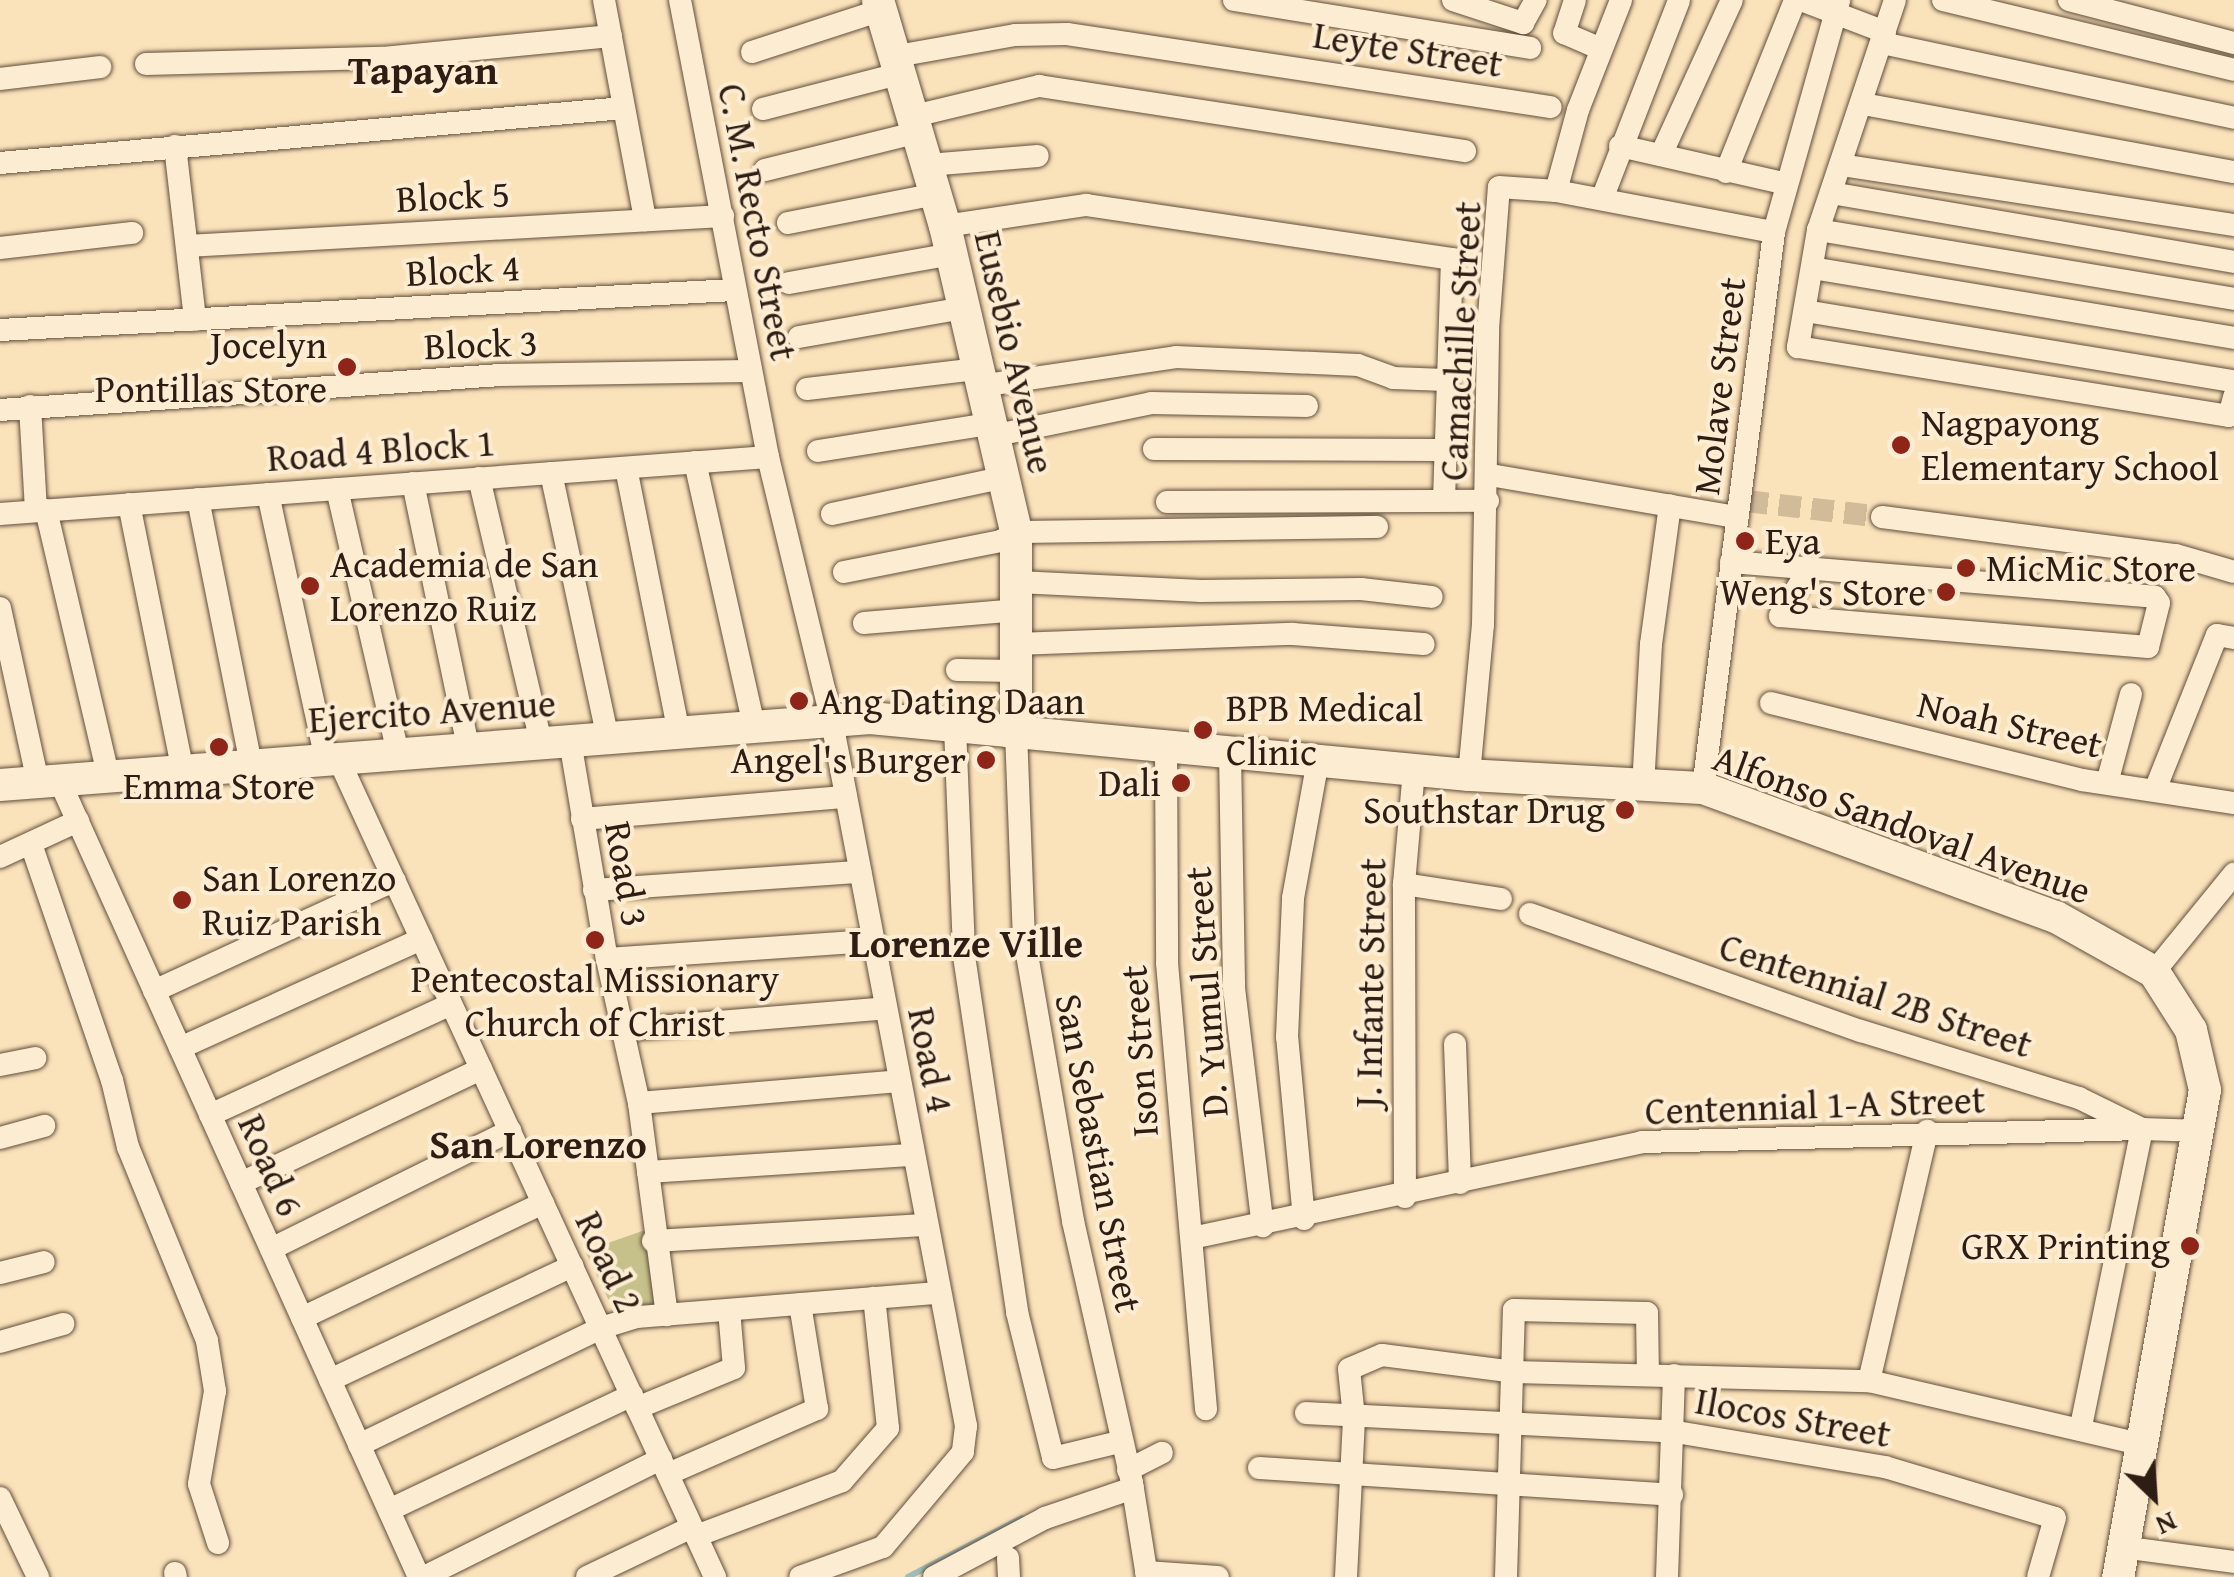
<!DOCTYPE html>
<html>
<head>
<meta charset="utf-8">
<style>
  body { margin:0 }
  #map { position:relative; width:2234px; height:1577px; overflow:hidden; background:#fae2ba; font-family:"Gentium Book Plus",serif }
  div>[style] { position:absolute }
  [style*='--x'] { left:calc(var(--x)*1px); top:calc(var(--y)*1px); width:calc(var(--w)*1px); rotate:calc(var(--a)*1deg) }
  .green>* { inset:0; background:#c6c18a }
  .stream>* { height:6px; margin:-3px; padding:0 3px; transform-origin:3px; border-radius:3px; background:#a0bcb8 }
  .street-tunnel>* { height:22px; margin-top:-11px; transform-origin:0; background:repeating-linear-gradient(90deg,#d1bb99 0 22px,transparent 0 33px) }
  .roads { filter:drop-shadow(0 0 2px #614e3d) drop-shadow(0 0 2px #614e3d) }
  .street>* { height:22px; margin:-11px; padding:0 11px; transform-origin:11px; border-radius:11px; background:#fcecd2 }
  .secondary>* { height:32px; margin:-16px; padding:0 16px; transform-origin:16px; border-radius:16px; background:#fcecd2 }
  .dots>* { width:28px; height:28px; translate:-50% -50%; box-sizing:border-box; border:5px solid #fcecd2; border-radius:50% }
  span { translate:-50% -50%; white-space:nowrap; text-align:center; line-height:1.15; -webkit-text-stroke:8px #fcecd2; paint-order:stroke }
  .street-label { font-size:38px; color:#2e1d13 }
  .poi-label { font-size:38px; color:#2e1d13 }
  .right { translate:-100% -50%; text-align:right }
  .left { translate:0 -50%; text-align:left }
  .neighbourhood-label { font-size:40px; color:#2e1d13; font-weight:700 }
  .north { position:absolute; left:2104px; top:1447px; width:100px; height:100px; -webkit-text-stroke:8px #fcecd2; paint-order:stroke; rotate:155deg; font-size:28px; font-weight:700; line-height:40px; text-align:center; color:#2e1d13 }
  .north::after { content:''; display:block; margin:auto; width:35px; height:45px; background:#2e1d13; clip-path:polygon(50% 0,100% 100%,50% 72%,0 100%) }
</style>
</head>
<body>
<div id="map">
  <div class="green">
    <div style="clip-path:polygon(648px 1229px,662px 1304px,613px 1309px,585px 1251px)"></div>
  </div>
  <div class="stream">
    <div style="--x:908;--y:1577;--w:128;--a:-27.4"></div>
  </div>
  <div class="street-tunnel">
    <div style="--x:1746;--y:501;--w:137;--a:6.7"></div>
  </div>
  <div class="roads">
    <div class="street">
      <div style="--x:604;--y:0;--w:224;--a:79.4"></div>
      <div style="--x:680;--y:0;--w:465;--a:79.1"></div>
      <div style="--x:768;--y:457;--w:273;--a:76.4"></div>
      <div style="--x:832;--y:722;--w:717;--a:79.22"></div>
      <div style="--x:966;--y:1426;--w:26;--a:97"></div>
      <div style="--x:963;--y:1452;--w:124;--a:130.1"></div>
      <div style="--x:883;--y:1547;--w:88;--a:160.1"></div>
      <div style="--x:1234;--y:0;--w:300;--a:9.2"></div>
      <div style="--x:1453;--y:0;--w:74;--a:18.2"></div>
      <div style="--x:1523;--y:23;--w:26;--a:-61"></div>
      <div style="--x:1575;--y:0;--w:35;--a:108"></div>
      <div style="--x:1564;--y:33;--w:40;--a:23.4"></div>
      <div style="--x:1801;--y:0;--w:90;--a:20.9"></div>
      <div style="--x:1895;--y:0;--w:243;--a:108.5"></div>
      <div style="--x:1818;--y:230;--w:119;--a:99.7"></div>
      <div style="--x:1798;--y:347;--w:436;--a:9.1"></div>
      <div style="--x:2229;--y:416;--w:20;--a:-75"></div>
      <div style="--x:1943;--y:0;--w:299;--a:13.5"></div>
      <div style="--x:2069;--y:0;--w:171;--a:14.6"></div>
      <div style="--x:1882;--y:43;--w:360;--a:12"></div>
      <div style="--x:752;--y:52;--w:136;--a:-18"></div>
      <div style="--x:897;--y:56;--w:120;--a:-10.1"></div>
      <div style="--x:1015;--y:35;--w:52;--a:-1.1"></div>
      <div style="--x:1067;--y:34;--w:489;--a:8.6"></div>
      <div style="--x:146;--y:64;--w:237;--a:-1.5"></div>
      <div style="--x:383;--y:58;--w:229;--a:-5.5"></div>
      <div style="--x:0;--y:79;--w:101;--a:-6.8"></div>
      <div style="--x:1863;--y:104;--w:377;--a:10.4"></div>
      <div style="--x:763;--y:109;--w:144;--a:-14.5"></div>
      <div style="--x:914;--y:116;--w:129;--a:-13.5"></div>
      <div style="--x:1039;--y:86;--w:431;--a:8.7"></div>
      <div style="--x:175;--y:146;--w:175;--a:83.4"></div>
      <div style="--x:1620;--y:146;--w:167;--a:12.8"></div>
      <div style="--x:1661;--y:155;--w:170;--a:-65.4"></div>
      <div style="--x:0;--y:163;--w:626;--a:-5.04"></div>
      <div style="--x:928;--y:165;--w:110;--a:-4.7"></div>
      <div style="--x:1841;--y:165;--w:398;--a:8.7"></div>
      <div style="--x:765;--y:170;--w:159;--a:-13.9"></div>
      <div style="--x:1726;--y:172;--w:185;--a:-68.1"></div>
      <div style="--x:1556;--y:191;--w:84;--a:-74.8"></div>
      <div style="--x:1578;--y:110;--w:118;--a:-68.6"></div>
      <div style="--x:1831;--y:193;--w:409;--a:9.7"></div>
      <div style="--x:1602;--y:199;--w:213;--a:-68.8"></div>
      <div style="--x:788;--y:223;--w:151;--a:-11.1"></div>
      <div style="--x:945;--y:226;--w:143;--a:-8.5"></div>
      <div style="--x:1086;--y:205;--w:370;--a:8.4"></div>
      <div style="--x:1452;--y:259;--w:239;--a:91.9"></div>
      <div style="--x:1818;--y:230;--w:422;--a:9.4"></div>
      <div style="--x:187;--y:246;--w:537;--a:-3.2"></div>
      <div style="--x:0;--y:248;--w:133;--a:-6.5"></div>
      <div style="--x:1812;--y:268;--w:428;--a:9.4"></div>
      <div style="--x:789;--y:283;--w:165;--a:-10.1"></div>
      <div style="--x:1805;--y:311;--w:435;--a:9.3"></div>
      <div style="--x:0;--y:330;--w:736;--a:-3.12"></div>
      <div style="--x:799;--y:337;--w:167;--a:-10"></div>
      <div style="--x:980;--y:386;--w:198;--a:-8.4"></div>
      <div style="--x:1176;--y:357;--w:182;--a:2.5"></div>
      <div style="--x:1358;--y:365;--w:37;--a:20"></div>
      <div style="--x:1393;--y:378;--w:52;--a:2.2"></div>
      <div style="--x:807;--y:389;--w:170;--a:-6.7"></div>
      <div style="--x:30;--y:406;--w:105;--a:86.7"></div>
      <div style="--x:0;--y:410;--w:497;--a:-4"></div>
      <div style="--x:496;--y:375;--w:255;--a:-0.9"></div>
      <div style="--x:992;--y:436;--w:162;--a:-11.7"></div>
      <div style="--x:1151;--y:403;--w:156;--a:1.1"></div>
      <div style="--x:1154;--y:449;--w:286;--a:0.2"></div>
      <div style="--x:818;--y:451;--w:172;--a:-9"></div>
      <div style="--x:695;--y:462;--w:271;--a:77.4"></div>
      <div style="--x:626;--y:468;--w:270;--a:78.7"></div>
      <div style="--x:551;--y:473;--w:271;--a:77.9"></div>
      <div style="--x:1490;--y:475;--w:251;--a:9.7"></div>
      <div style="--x:479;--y:478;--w:272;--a:76.8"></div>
      <div style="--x:413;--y:483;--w:270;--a:78.2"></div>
      <div style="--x:337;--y:489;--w:271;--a:77"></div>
      <div style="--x:268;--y:494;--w:271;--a:77.7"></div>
      <div style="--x:198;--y:499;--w:271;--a:78.7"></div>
      <div style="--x:1167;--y:502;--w:321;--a:-0.2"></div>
      <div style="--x:129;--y:504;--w:274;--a:78.6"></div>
      <div style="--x:46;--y:510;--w:275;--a:76.8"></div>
      <div style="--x:0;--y:514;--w:770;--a:-4.24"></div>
      <div style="--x:832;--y:514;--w:174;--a:-12"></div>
      <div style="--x:1882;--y:517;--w:296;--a:7.4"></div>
      <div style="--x:2176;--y:555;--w:60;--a:16.3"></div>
      <div style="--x:1731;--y:562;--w:425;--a:4.7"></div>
      <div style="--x:2155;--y:597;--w:7;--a:56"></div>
      <div style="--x:2159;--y:603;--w:45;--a:104"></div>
      <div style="--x:2148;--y:647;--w:369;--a:-175.2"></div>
      <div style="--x:1780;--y:616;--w:55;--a:-58.3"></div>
      <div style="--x:844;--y:572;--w:160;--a:-11.2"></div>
      <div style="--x:1001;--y:541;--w:17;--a:-31"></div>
      <div style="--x:1016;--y:532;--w:361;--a:-0.8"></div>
      <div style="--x:1018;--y:582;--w:183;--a:2.8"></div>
      <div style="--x:1201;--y:591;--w:160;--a:-0.7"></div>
      <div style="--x:1361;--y:589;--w:71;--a:6.4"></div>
      <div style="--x:0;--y:608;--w:179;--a:77.7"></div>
      <div style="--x:864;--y:623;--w:155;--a:-4.8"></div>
      <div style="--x:1016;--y:644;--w:277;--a:-2.1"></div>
      <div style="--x:1293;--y:634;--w:131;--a:4.4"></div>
      <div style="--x:957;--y:670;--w:59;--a:1"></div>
      <div style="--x:1771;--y:703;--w:320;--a:13.9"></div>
      <div style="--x:2082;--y:780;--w:154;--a:8.6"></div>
      <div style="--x:955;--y:727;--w:229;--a:87.7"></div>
      <div style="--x:964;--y:956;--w:360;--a:81.5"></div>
      <div style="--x:1017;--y:1312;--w:150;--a:76.1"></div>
      <div style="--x:1053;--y:1458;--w:68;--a:-13.6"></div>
      <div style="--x:1016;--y:732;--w:205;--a:87.8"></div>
      <div style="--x:1024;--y:937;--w:288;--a:80.2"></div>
      <div style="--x:1073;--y:1221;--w:269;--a:77.3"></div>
      <div style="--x:1132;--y:1483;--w:95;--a:80.9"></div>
      <div style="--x:570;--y:741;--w:221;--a:80.4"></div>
      <div style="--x:607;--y:959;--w:148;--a:77.5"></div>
      <div style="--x:639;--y:1103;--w:214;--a:82.5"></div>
      <div style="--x:1166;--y:747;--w:216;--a:89.7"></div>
      <div style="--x:1167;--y:963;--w:448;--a:85"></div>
      <div style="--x:1230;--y:753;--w:235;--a:89"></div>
      <div style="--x:1234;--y:988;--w:240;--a:83.1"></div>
      <div style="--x:338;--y:758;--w:902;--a:65.28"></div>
      <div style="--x:1469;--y:775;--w:151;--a:-84.7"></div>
      <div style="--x:1483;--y:625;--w:296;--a:-89"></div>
      <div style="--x:1488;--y:329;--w:142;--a:-85.6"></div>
      <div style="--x:1499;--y:187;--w:57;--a:4"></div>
      <div style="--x:1556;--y:191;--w:222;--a:10.7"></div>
      <div style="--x:60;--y:782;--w:872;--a:65.7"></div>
      <div style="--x:2107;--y:783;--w:92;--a:-74.9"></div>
      <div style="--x:1643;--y:787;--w:143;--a:-86.8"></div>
      <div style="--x:1651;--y:644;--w:140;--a:-82.2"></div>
      <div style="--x:1703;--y:788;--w:561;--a:-82.72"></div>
      <div style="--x:1774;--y:232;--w:241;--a:-74.3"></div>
      <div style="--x:2155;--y:790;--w:167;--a:-68.2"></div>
      <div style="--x:2217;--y:635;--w:17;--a:10"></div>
      <div style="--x:582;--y:819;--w:265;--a:-4.8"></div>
      <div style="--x:31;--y:844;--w:250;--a:71.1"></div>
      <div style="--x:112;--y:1080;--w:69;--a:76.6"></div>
      <div style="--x:128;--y:1147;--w:209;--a:67.8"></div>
      <div style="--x:207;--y:1341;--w:51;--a:80.9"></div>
      <div style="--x:215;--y:1391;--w:94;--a:99.8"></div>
      <div style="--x:199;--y:1484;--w:62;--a:72.1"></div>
      <div style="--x:0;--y:857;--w:86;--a:-24.8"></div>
      <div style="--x:1404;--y:884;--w:98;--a:8.8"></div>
      <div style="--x:594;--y:890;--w:267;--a:-3.9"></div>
      <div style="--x:1530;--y:914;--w:351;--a:19.5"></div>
      <div style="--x:1861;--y:1031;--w:228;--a:17.1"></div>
      <div style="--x:2079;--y:1098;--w:70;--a:26.2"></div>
      <div style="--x:2142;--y:1129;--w:59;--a:1.9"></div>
      <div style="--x:607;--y:959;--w:267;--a:-3.9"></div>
      <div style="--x:2154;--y:972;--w:127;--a:-50.8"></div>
      <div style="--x:154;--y:991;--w:265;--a:-24.7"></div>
      <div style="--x:621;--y:1030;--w:266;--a:-4.7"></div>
      <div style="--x:1455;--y:1044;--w:139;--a:87.9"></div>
      <div style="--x:180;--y:1048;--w:265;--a:-24.3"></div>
      <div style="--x:0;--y:1065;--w:36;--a:-11"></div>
      <div style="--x:639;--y:1103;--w:261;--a:-4.8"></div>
      <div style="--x:210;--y:1115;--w:265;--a:-24.7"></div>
      <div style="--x:0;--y:1138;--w:46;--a:-15.3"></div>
      <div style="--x:648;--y:1172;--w:266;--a:-3.7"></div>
      <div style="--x:241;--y:1183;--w:266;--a:-25.4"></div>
      <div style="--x:1405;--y:1197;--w:313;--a:-90.2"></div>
      <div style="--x:1404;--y:884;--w:114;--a:-85"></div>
      <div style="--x:1304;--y:1219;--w:183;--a:-95.3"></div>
      <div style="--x:1287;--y:1037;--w:139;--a:-87.5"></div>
      <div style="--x:1293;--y:898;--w:139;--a:-79.7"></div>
      <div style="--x:1192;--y:1238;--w:460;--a:-12"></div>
      <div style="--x:1642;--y:1142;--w:500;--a:-1.49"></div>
      <div style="--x:2142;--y:1129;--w:307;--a:101.6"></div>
      <div style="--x:653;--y:1241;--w:273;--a:-3.4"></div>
      <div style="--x:271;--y:1249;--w:267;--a:-26.3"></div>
      <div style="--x:0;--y:1273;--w:45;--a:-14"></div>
      <div style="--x:302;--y:1318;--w:267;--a:-25.5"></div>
      <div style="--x:0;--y:1342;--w:66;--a:-15.9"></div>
      <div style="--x:330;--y:1380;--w:268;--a:-25.2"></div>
      <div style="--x:1869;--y:1381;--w:257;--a:-76.9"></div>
      <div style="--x:637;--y:1408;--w:105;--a:-22.4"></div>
      <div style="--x:734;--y:1368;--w:58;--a:-94.9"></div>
      <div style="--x:1306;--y:1413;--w:370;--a:2.9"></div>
      <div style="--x:1676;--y:1432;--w:212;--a:9.5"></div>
      <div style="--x:1885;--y:1467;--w:177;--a:16.7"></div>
      <div style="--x:2055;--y:1518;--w:61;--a:106.1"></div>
      <div style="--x:359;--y:1445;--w:269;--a:-25.8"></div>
      <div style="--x:601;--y:1328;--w:39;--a:-17"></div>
      <div style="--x:638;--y:1317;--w:302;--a:-4.6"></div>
      <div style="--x:1259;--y:1468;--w:414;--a:3.7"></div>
      <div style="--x:1128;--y:1470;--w:38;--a:-27"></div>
      <div style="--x:668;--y:1474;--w:163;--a:-23.6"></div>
      <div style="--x:817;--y:1409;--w:106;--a:-99.2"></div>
      <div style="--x:0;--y:1498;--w:88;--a:64.3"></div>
      <div style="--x:389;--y:1510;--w:269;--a:-25.3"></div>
      <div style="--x:696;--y:1536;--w:156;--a:-20.6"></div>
      <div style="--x:842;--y:1481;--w:70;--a:-49"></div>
      <div style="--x:888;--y:1428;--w:131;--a:-96.1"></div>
      <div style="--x:2122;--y:1547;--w:113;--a:7.6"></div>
      <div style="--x:1008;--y:1558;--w:19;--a:87"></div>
      <div style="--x:1146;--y:1572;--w:72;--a:4"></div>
      <div style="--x:175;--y:1573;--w:4;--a:76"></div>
      <div style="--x:424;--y:1577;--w:265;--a:-26.5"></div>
      <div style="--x:587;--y:1577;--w:116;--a:-25.5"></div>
      <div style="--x:934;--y:1577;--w:126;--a:-28"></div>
      <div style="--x:1045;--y:1518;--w:93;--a:-18.8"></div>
      <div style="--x:1346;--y:1577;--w:159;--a:-87.1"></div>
      <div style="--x:1354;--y:1418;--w:49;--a:-95.8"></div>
      <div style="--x:1349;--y:1369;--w:36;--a:-23"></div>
      <div style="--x:1382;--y:1355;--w:133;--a:7.3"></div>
      <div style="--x:1514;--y:1372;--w:355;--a:1.5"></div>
      <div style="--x:1869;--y:1381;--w:278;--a:13.1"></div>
      <div style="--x:1506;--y:1577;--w:267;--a:-88.3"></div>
      <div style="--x:1514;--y:1310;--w:133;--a:1.3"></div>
      <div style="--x:1647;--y:1313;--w:61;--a:89.1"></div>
      <div style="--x:1667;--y:1577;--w:202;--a:-88"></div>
    </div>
    <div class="secondary">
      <div style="--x:878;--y:0;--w:236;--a:73.5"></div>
      <div style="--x:945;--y:226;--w:314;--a:76.9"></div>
      <div style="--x:1016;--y:532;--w:200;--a:90"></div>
      <div style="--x:0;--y:785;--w:873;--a:-4.4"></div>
      <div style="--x:870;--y:718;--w:602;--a:5.44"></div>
      <div style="--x:1469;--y:775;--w:234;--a:3.2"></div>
      <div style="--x:1703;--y:788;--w:376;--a:20.1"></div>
      <div style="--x:2056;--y:917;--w:112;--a:29.3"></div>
      <div style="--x:2154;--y:972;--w:69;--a:57.5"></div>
      <div style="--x:2191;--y:1030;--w:62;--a:76.9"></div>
      <div style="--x:2205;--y:1090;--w:495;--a:100.1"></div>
    </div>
  </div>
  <div class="dots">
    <div style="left:347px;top:367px;background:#8f2418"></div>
    <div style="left:1901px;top:445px;background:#8f2418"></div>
    <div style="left:1745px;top:541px;background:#8f2418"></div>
    <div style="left:1966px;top:568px;background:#8f2418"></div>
    <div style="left:310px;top:586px;background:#8f2418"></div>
    <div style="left:1946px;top:592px;background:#8f2418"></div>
    <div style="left:799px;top:701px;background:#8f2418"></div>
    <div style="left:1203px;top:730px;background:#8f2418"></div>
    <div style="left:219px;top:747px;background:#8f2418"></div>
    <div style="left:986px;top:760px;background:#8f2418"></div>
    <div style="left:1181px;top:783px;background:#8f2418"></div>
    <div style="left:1625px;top:810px;background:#8f2418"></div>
    <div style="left:182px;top:900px;background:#8f2418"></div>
    <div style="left:595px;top:940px;background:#8f2418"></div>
    <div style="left:2190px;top:1246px;background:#8f2418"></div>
  </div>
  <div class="street-label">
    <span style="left:1408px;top:49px;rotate:9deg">Leyte Street</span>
    <span style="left:453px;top:196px;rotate:-3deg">Block 5</span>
    <span style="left:758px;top:222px;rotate:79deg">C. M. Recto Street</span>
    <span style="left:463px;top:270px;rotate:-3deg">Block 4</span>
    <span style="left:1460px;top:341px;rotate:-87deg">Camachille Street</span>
    <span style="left:481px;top:344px;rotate:-2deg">Block 3</span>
    <span style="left:1015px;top:352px;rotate:77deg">Eusebio Avenue</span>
    <span style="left:1719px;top:386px;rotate:-83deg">Molave Street</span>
    <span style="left:381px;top:450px;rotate:-4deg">Road 4 Block 1</span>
    <span style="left:432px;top:711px;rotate:-4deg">Ejercito Avenue</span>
    <span style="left:2010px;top:724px;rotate:13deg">Noah Street</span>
    <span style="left:1902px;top:824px;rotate:20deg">Alfonso Sandoval Avenue</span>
    <span style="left:627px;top:874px;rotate:80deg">Road 3</span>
    <span style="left:1370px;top:983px;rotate:-89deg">J. Infante Street</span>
    <span style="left:1206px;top:992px;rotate:-94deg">D. Yumul Street</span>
    <span style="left:1876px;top:995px;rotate:18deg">Centennial 2B Street</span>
    <span style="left:1139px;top:1051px;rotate:-94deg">Ison Street</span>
    <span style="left:931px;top:1060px;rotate:79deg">Road 4</span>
    <span style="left:1815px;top:1105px;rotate:-2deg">Centennial 1-A Street</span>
    <span style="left:1099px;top:1153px;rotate:79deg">San Sebastian Street</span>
    <span style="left:271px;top:1165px;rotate:66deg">Road 6</span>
    <span style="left:609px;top:1262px;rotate:65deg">Road 2</span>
    <span style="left:1793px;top:1417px;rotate:10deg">Ilocos Street</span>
  </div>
  <div class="poi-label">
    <span class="right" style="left:327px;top:367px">Jocelyn<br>Pontillas Store</span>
    <span class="left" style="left:1921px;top:445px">Nagpayong<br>Elementary School</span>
    <span class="left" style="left:1765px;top:541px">Eya</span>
    <span class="left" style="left:330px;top:586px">Academia de San<br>Lorenzo Ruiz</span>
    <span class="left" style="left:1986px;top:568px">MicMic Store</span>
    <span class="right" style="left:1926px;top:592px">Weng's Store</span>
    <span class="left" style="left:819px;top:701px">Ang Dating Daan</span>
    <span class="left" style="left:1226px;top:730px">BPB Medical<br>Clinic</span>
    <span class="right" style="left:966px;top:760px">Angel's Burger</span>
    <span class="right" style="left:1161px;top:783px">Dali</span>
    <span style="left:219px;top:786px">Emma Store</span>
    <span class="right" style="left:1605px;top:810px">Southstar Drug</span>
    <span class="left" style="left:202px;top:900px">San Lorenzo<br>Ruiz Parish</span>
    <span style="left:595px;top:1001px">Pentecostal Missionary<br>Church of Christ</span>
    <span class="right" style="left:2170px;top:1246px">GRX Printing</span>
  </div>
  <div class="neighbourhood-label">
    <span style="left:423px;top:70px">Tapayan</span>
    <span style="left:966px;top:943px">Lorenze Ville</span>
    <span style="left:538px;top:1144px">San Lorenzo</span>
  </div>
  <div class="north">N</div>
</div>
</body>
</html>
